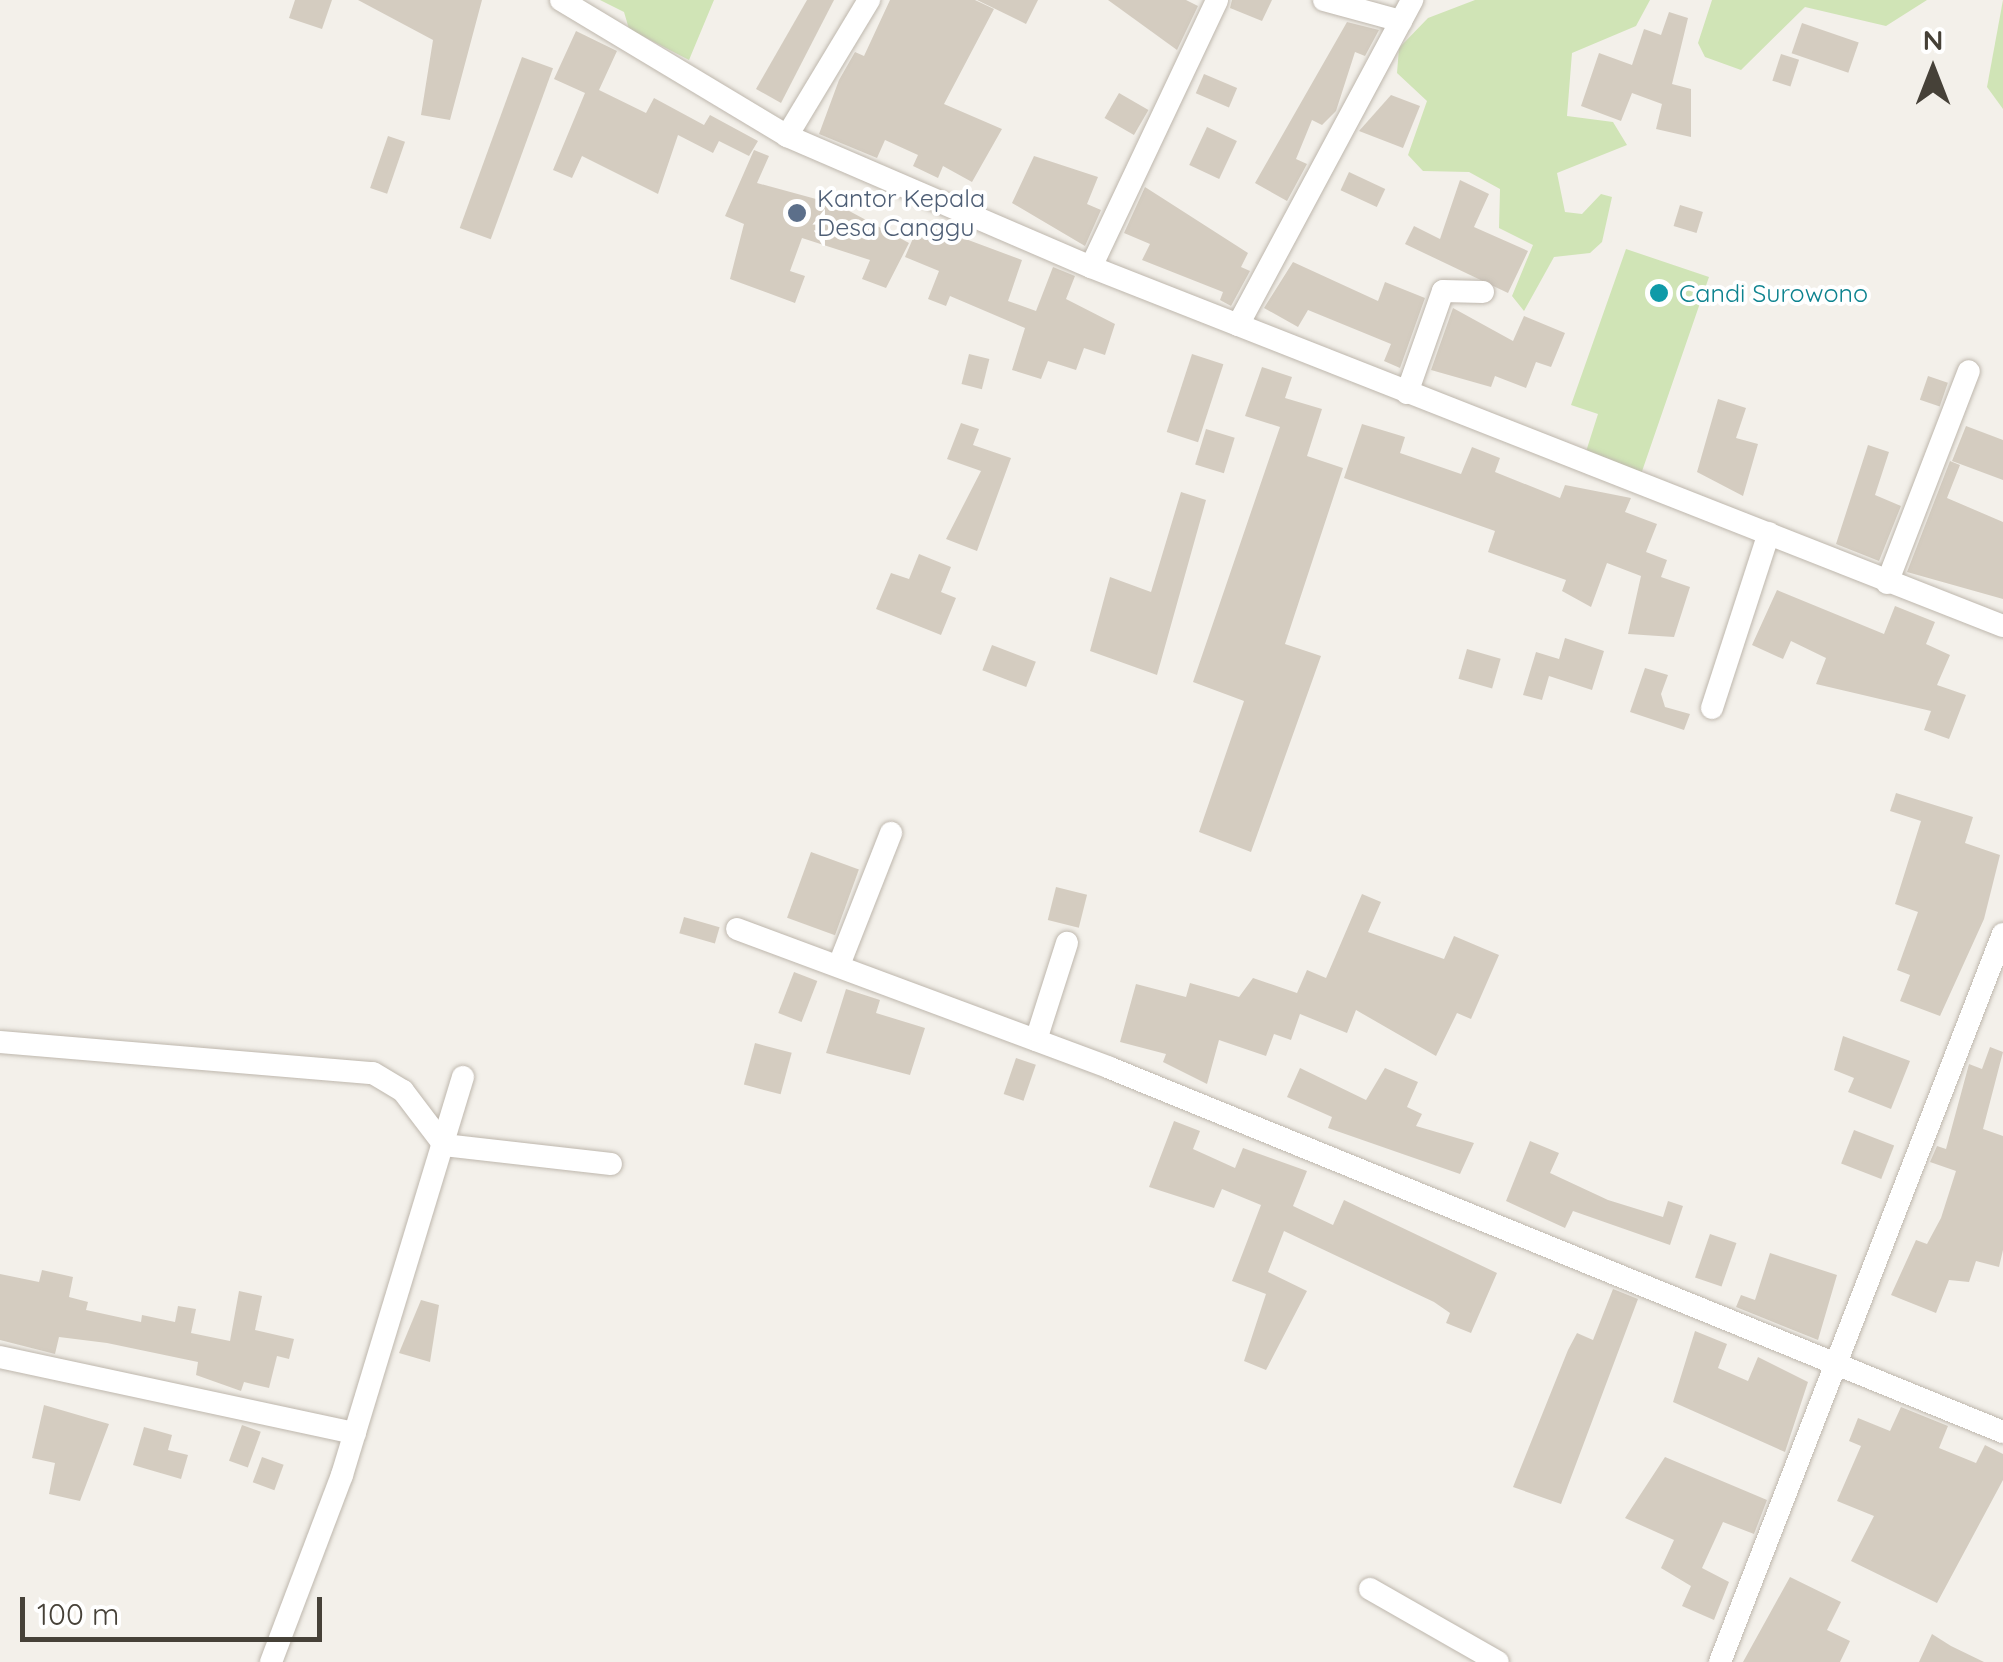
<!DOCTYPE html>
<html>
<head>
<meta charset="utf-8">
<style>
  body { margin:0 }
  #map { position:relative; width:2003px; height:1662px; overflow:hidden; background:#f3f0ea; font-family:Quicksand,sans-serif }
  div>[style] { position:absolute }
  [style*='--x'] { left:calc(var(--x)*1px); top:calc(var(--y)*1px); width:calc(var(--w)*1px); rotate:calc(var(--a)*1deg) }
  .green>* { inset:0; background:#d0e4b6 }
  .building>* { inset:0; background:#d4ccc0; transform-origin:0 0 }
  .roads { filter:drop-shadow(0 0 2px #beb7ad) drop-shadow(0 0 2px #beb7ad) }
  .minor>* { height:22px; margin:-11px; padding:0 11px; transform-origin:11px; border-radius:11px; background:#fff }
  .dots>* { width:28px; height:28px; translate:-50% -50%; box-sizing:border-box; border:5px solid #fff; border-radius:50% }
  span { translate:-50% -50%; white-space:nowrap; text-align:center; line-height:1.15; -webkit-text-stroke:8px #fff; paint-order:stroke }
  .service-label { font-size:25px; color:#4e5e75 }
  .left { translate:0 -50%; text-align:left }
  .culture-label { font-size:25px; color:#0d838f }
  .north { position:absolute; left:1883px; top:20px; width:100px; height:100px; -webkit-text-stroke:8px #fff; paint-order:stroke; rotate:0deg; font-size:28px; font-weight:700; line-height:40px; text-align:center; color:#464138 }
  .north::after { content:''; display:block; margin:auto; width:35px; height:45px; background:#464138; clip-path:polygon(50% 0,100% 100%,50% 72%,0 100%) }
  .scale { position:absolute; left:20px; top:1597px; width:302px; height:45px; box-sizing:border-box; border:5px solid #464138; border-top:0; padding-left:12px; font-size:30px; line-height:35px; white-space:nowrap; color:#464138; -webkit-text-stroke:8px #fff; paint-order:stroke }
</style>
</head>
<body>
<div id="map">
  <div class="green">
    <div style="clip-path:polygon(600px 0,714px 0,689px 60px,629px 29px,624px 12px)"></div>
    <div style="clip-path:polygon(1475px 0,1650px 0,1636px 26px,1572px 53px,1567px 116px,1613px 122px,1627px 145px,1557px 173px,1565px 212px,1582px 214px,1601px 194px,1612px 197px,1602px 242px,1590px 253px,1554px 257px,1524px 311px,1512px 296px,1533px 245px,1499px 228px,1500px 189px,1469px 172px,1423px 171px,1408px 155px,1427px 101px,1397px 73px,1399px 48px,1428px 18px)"></div>
    <div style="clip-path:polygon(1712px 0,1927px 0,1886px 26px,1805px 7px,1741px 70px,1705px 57px,1698px 43px)"></div>
    <div style="clip-path:polygon(2003px 0,2003px 109px,1987px 87px)"></div>
    <div style="clip-path:polygon(1626px 249px,1709px 277px,1639px 480px,1583px 461px,1598px 414px,1571px 405px)"></div>
  </div>
  <div class="building">
    <div style="clip-path:polygon(295px 0,332px 0,322px 29px,289px 18px)"></div>
    <div style="clip-path:polygon(358px 0,482px 0,450px 120px,421px 115px,433px 40px)"></div>
    <div style="clip-path:polygon(807px 0,834px 0,781px 103px,756px 89px)"></div>
    <div style="clip-path:polygon(890px 0,975px 0,994px 9px,944px 104px,1002px 129px,972px 182px,943px 166px,938px 178px,913px 166px,918px 155px,885px 140px,877px 158px,819px 134px,839px 80px,855px 52px,864px 56px)"></div>
    <div style="clip-path:polygon(977px 0,1038px 0,1026px 24px)"></div>
    <div style="clip-path:polygon(1108px 0,1186px 0,1198px 6px,1177px 50px)"></div>
    <div style="clip-path:polygon(1232px 0,1272px 0,1262px 21px,1230px 8px)"></div>
    <div style="clip-path:polygon(1669px 12px,1688px 18px,1672px 84px,1691px 89px,1691px 137px,1656px 129px,1662px 104px,1632px 93px,1621px 121px,1581px 106px,1599px 53px,1632px 65px,1644px 29px,1661px 35px)"></div>
    <div style="clip-path:polygon(1347px 22px,1379px 30px,1365px 56px,1355px 52px,1336px 111px,1322px 125px,1312px 120px,1296px 159px,1307px 164px,1287px 201px,1255px 183px)"></div>
    <div style="left:1802px;top:23px;width:60px;height:32px;rotate:19deg"></div>
    <div style="clip-path:polygon(576px 31px,617px 51px,599px 90px,646px 113px,654px 98px,704px 125px,710px 115px,758px 141px,749px 156px,719px 141px,713px 153px,678px 135px,658px 194px,582px 156px,572px 178px,553px 170px,585px 93px,554px 79px)"></div>
    <div style="left:1781px;top:54px;width:19px;height:28px;rotate:18deg"></div>
    <div style="left:522px;top:57px;width:33px;height:182px;rotate:20deg"></div>
    <div style="left:1204px;top:74px;width:36px;height:21px;rotate:23deg"></div>
    <div style="left:1119px;top:93px;width:34px;height:29px;rotate:30deg"></div>
    <div style="clip-path:polygon(1391px 95px,1420px 106px,1403px 148px,1359px 131px)"></div>
    <div style="left:1207px;top:127px;width:33px;height:42px;rotate:25deg"></div>
    <div style="left:388px;top:136px;width:18px;height:55px;rotate:19deg"></div>
    <div style="clip-path:polygon(754px 150px,769px 156px,757px 183px,838px 205px,909px 243px,886px 288px,862px 279px,870px 260px,802px 238px,790px 271px,805px 276px,795px 303px,730px 279px,744px 224px,725px 216px)"></div>
    <div style="clip-path:polygon(1034px 156px,1098px 177px,1087px 204px,1101px 210px,1085px 246px,1012px 203px)"></div>
    <div style="left:1349px;top:172px;width:40px;height:20px;rotate:25deg"></div>
    <div style="clip-path:polygon(1460px 180px,1489px 194px,1474px 227px,1528px 251px,1508px 293px,1405px 244px,1414px 226px,1440px 239px)"></div>
    <div style="clip-path:polygon(1145px 187px,1248px 253px,1241px 267px,1250px 271px,1231px 306px,1220px 300px,1223px 292px,1142px 260px,1150px 244px,1124px 233px)"></div>
    <div style="left:1680px;top:205px;width:24px;height:22px;rotate:17deg"></div>
    <div style="clip-path:polygon(920px 222px,1022px 260px,1008px 301px,1036px 311px,1053px 267px,1075px 276px,1066px 299px,1115px 324px,1105px 355px,1084px 348px,1076px 370px,1048px 361px,1041px 379px,1012px 370px,1025px 328px,950px 296px,946px 306px,928px 299px,939px 271px,905px 257px)"></div>
    <div style="clip-path:polygon(1293px 262px,1378px 301px,1385px 282px,1425px 298px,1400px 368px,1384px 361px,1391px 344px,1308px 310px,1298px 327px,1264px 308px)"></div>
    <div style="clip-path:polygon(1453px 308px,1513px 341px,1524px 316px,1565px 333px,1551px 367px,1536px 362px,1526px 388px,1495px 376px,1491px 387px,1431px 370px)"></div>
    <div style="left:969px;top:354px;width:21px;height:31px;rotate:14deg"></div>
    <div style="left:1192px;top:354px;width:33px;height:82px;rotate:18deg"></div>
    <div style="clip-path:polygon(1262px 367px,1292px 377px,1285px 398px,1322px 409px,1307px 456px,1343px 468px,1285px 644px,1321px 656px,1251px 852px,1199px 832px,1244px 701px,1193px 682px,1280px 427px,1245px 416px)"></div>
    <div style="left:1928px;top:376px;width:21px;height:25px;rotate:19deg"></div>
    <div style="clip-path:polygon(1718px 399px,1746px 408px,1736px 438px,1758px 444px,1743px 496px,1697px 472px)"></div>
    <div style="clip-path:polygon(961px 423px,979px 429px,973px 445px,1011px 458px,977px 551px,946px 539px,981px 471px,947px 459px)"></div>
    <div style="clip-path:polygon(1362px 424px,1405px 437px,1400px 453px,1461px 474px,1472px 447px,1500px 458px,1495px 472px,1560px 498px,1565px 485px,1631px 498px,1625px 512px,1657px 524px,1646px 552px,1667px 560px,1661px 577px,1690px 587px,1674px 637px,1628px 634px,1641px 576px,1607px 563px,1591px 607px,1562px 591px,1566px 580px,1488px 552px,1495px 531px,1344px 478px)"></div>
    <div style="clip-path:polygon(1966px 426px,2003px 440px,2003px 480px,1952px 461px)"></div>
    <div style="left:1206px;top:429px;width:30px;height:37px;rotate:17deg"></div>
    <div style="clip-path:polygon(1868px 445px,1889px 452px,1875px 495px,1901px 506px,1879px 561px,1836px 544px)"></div>
    <div style="clip-path:polygon(1950px 461px,1960px 465px,1947px 498px,2003px 522px,2003px 599px,1907px 572px)"></div>
    <div style="clip-path:polygon(1181px 492px,1206px 500px,1157px 675px,1090px 651px,1110px 577px,1151px 592px)"></div>
    <div style="clip-path:polygon(919px 554px,951px 567px,941px 592px,956px 598px,941px 635px,876px 609px,891px 573px,909px 579px)"></div>
    <div style="clip-path:polygon(1777px 590px,1884px 634px,1895px 606px,1935px 622px,1926px 644px,1950px 655px,1937px 685px,1966px 695px,1949px 739px,1924px 730px,1931px 711px,1816px 684px,1826px 658px,1791px 641px,1783px 659px,1752px 645px)"></div>
    <div style="clip-path:polygon(1565px 638px,1604px 651px,1592px 690px,1549px 676px,1542px 700px,1523px 695px,1536px 652px,1559px 659px)"></div>
    <div style="left:992px;top:645px;width:47px;height:27px;rotate:21deg"></div>
    <div style="left:1467px;top:649px;width:35px;height:31px;rotate:16deg"></div>
    <div style="clip-path:polygon(1645px 668px,1668px 675px,1661px 694px,1665px 707px,1690px 714px,1684px 730px,1630px 712px)"></div>
    <div style="clip-path:polygon(1896px 793px,1973px 817px,1965px 843px,2000px 855px,1984px 919px,1940px 1016px,1900px 1001px,1910px 975px,1897px 970px,1918px 912px,1895px 904px,1921px 821px,1890px 811px)"></div>
    <div style="left:811px;top:852px;width:51px;height:70px;rotate:20deg"></div>
    <div style="left:1056px;top:887px;width:32px;height:34px;rotate:14deg"></div>
    <div style="clip-path:polygon(1362px 894px,1381px 902px,1368px 932px,1444px 959px,1454px 936px,1499px 955px,1471px 1019px,1457px 1013px,1436px 1056px,1356px 1010px,1347px 1033px,1300px 1014px,1291px 1040px,1274px 1034px,1266px 1056px,1219px 1040px,1207px 1084px,1163px 1062px,1166px 1054px,1120px 1042px,1136px 984px,1186px 997px,1190px 983px,1239px 997px,1253px 978px,1297px 993px,1307px 970px,1326px 978px)"></div>
    <div style="left:684px;top:917px;width:37px;height:17px;rotate:16deg"></div>
    <div style="left:794px;top:972px;width:25px;height:44px;rotate:21deg"></div>
    <div style="clip-path:polygon(846px 989px,880px 1000px,876px 1013px,925px 1028px,910px 1075px,826px 1053px)"></div>
    <div style="clip-path:polygon(1843px 1036px,1910px 1061px,1891px 1109px,1848px 1092px,1854px 1078px,1834px 1070px)"></div>
    <div style="left:755px;top:1043px;width:38px;height:43px;rotate:15deg"></div>
    <div style="clip-path:polygon(1990px 1047px,2003px 1052px,1983px 1129px,2003px 1136px,2003px 1250px,1999px 1267px,1976px 1261px,1969px 1282px,1949px 1280px,1936px 1313px,1891px 1295px,1916px 1240px,1927px 1244px,1941px 1218px,1956px 1171px,1930px 1162px,1937px 1146px,1946px 1149px,1969px 1064px,1982px 1069px)"></div>
    <div style="left:1016px;top:1058px;width:21px;height:38px;rotate:19deg"></div>
    <div style="clip-path:polygon(1300px 1068px,1366px 1100px,1385px 1068px,1418px 1082px,1407px 1107px,1422px 1114px,1416px 1126px,1474px 1143px,1460px 1174px,1328px 1128px,1332px 1117px,1287px 1097px)"></div>
    <div style="clip-path:polygon(1174px 1121px,1200px 1131px,1193px 1149px,1235px 1168px,1243px 1148px,1307px 1171px,1293px 1206px,1333px 1225px,1344px 1200px,1497px 1273px,1471px 1333px,1446px 1323px,1450px 1313px,1434px 1302px,1284px 1231px,1268px 1272px,1307px 1291px,1266px 1370px,1244px 1361px,1266px 1294px,1232px 1281px,1261px 1205px,1222px 1189px,1214px 1208px,1149px 1187px)"></div>
    <div style="left:1854px;top:1130px;width:43px;height:36px;rotate:21deg"></div>
    <div style="clip-path:polygon(1530px 1141px,1559px 1153px,1550px 1173px,1608px 1200px,1663px 1217px,1668px 1201px,1683px 1206px,1670px 1245px,1573px 1211px,1565px 1228px,1506px 1201px)"></div>
    <div style="left:1710px;top:1234px;width:28px;height:46px;rotate:19deg"></div>
    <div style="clip-path:polygon(1770px 1253px,1837px 1275px,1818px 1340px,1736px 1307px,1741px 1295px,1755px 1300px)"></div>
    <div style="clip-path:polygon(42px 1270px,73px 1277px,69px 1297px,88px 1302px,86px 1310px,141px 1322px,142px 1315px,175px 1322px,178px 1306px,196px 1309px,191px 1333px,230px 1341px,239px 1291px,262px 1296px,255px 1330px,294px 1339px,289px 1359px,277px 1356px,269px 1388px,244px 1382px,241px 1391px,196px 1375px,198px 1362px,107px 1343px,59px 1337px,55px 1354px,0 1340px,0 1274px,39px 1282px)"></div>
    <div style="clip-path:polygon(1613px 1289px,1638px 1299px,1561px 1504px,1513px 1487px,1568px 1350px,1577px 1333px,1593px 1340px)"></div>
    <div style="clip-path:polygon(421px 1300px,439px 1305px,430px 1362px,399px 1353px)"></div>
    <div style="clip-path:polygon(1695px 1331px,1727px 1344px,1718px 1368px,1748px 1381px,1758px 1357px,1808px 1382px,1785px 1452px,1673px 1402px)"></div>
    <div style="clip-path:polygon(44px 1405px,109px 1424px,80px 1501px,49px 1494px,55px 1463px,32px 1458px)"></div>
    <div style="clip-path:polygon(1901px 1407px,1948px 1426px,1939px 1448px,1976px 1463px,1985px 1445px,2003px 1454px,2003px 1480px,1937px 1603px,1851px 1561px,1874px 1516px,1837px 1501px,1861px 1446px,1849px 1441px,1858px 1418px,1890px 1431px)"></div>
    <div style="left:242px;top:1425px;width:20px;height:38px;rotate:20deg"></div>
    <div style="clip-path:polygon(144px 1427px,172px 1435px,168px 1450px,188px 1455px,181px 1479px,133px 1465px)"></div>
    <div style="left:262px;top:1457px;width:23px;height:27px;rotate:20deg"></div>
    <div style="clip-path:polygon(1665px 1457px,1767px 1500px,1754px 1534px,1723px 1522px,1702px 1568px,1729px 1582px,1714px 1620px,1682px 1606px,1691px 1586px,1661px 1568px,1674px 1540px,1625px 1518px)"></div>
    <div style="clip-path:polygon(1790px 1577px,1841px 1602px,1827px 1630px,1850px 1641px,1840px 1662px,1743px 1662px)"></div>
    <div style="clip-path:polygon(1932px 1634px,1951px 1646px,1984px 1662px,1919px 1662px)"></div>
  </div>
  <div class="roads">
    <div class="minor">
      <div style="--x:561;--y:0;--w:264;--a:31"></div>
      <div style="--x:787;--y:136;--w:331;--a:23.3"></div>
      <div style="--x:1091;--y:267;--w:980;--a:21.49"></div>
      <div style="--x:1324;--y:0;--w:80;--a:15.3"></div>
      <div style="--x:787;--y:136;--w:159;--a:-58.9"></div>
      <div style="--x:1091;--y:267;--w:295;--a:-64.7"></div>
      <div style="--x:1238;--y:325;--w:369;--a:-61.8"></div>
      <div style="--x:1407;--y:393;--w:108;--a:-70.6"></div>
      <div style="--x:1443;--y:291;--w:40;--a:1.4"></div>
      <div style="--x:1887;--y:583;--w:227;--a:-68.9"></div>
      <div style="--x:1712;--y:708;--w:184;--a:-72"></div>
      <div style="--x:737;--y:929;--w:398;--a:20.4"></div>
      <div style="--x:1110;--y:1068;--w:964;--a:22.18"></div>
      <div style="--x:839;--y:965;--w:142;--a:-68.5"></div>
      <div style="--x:1036;--y:1040;--w:102;--a:-72.3"></div>
      <div style="--x:0;--y:1042;--w:374;--a:4.8"></div>
      <div style="--x:373;--y:1073;--w:35;--a:31"></div>
      <div style="--x:403;--y:1091;--w:68;--a:52.8"></div>
      <div style="--x:444;--y:1145;--w:168;--a:6.5"></div>
      <div style="--x:0;--y:1357;--w:363;--a:12.1"></div>
      <div style="--x:1370;--y:1589;--w:147;--a:29.7"></div>
      <div style="--x:271;--y:1662;--w:200;--a:-69.2"></div>
      <div style="--x:342;--y:1475;--w:416;--a:-73.1"></div>
      <div style="--x:1720;--y:1662;--w:781;--a:-68.76"></div>
    </div>
  </div>
  <div class="dots">
    <div style="left:797px;top:213px;background:#5c6f8a"></div>
    <div style="left:1659px;top:293px;background:#0f9aa8"></div>
  </div>
  <div class="service-label">
    <span class="left" style="left:817px;top:213px">Kantor Kepala<br>Desa Canggu</span>
  </div>
  <div class="culture-label">
    <span class="left" style="left:1679px;top:293px">Candi Surowono</span>
  </div>
  <div class="north">N</div>
  <div class="scale">100 m</div>
</div>
</body>
</html>
